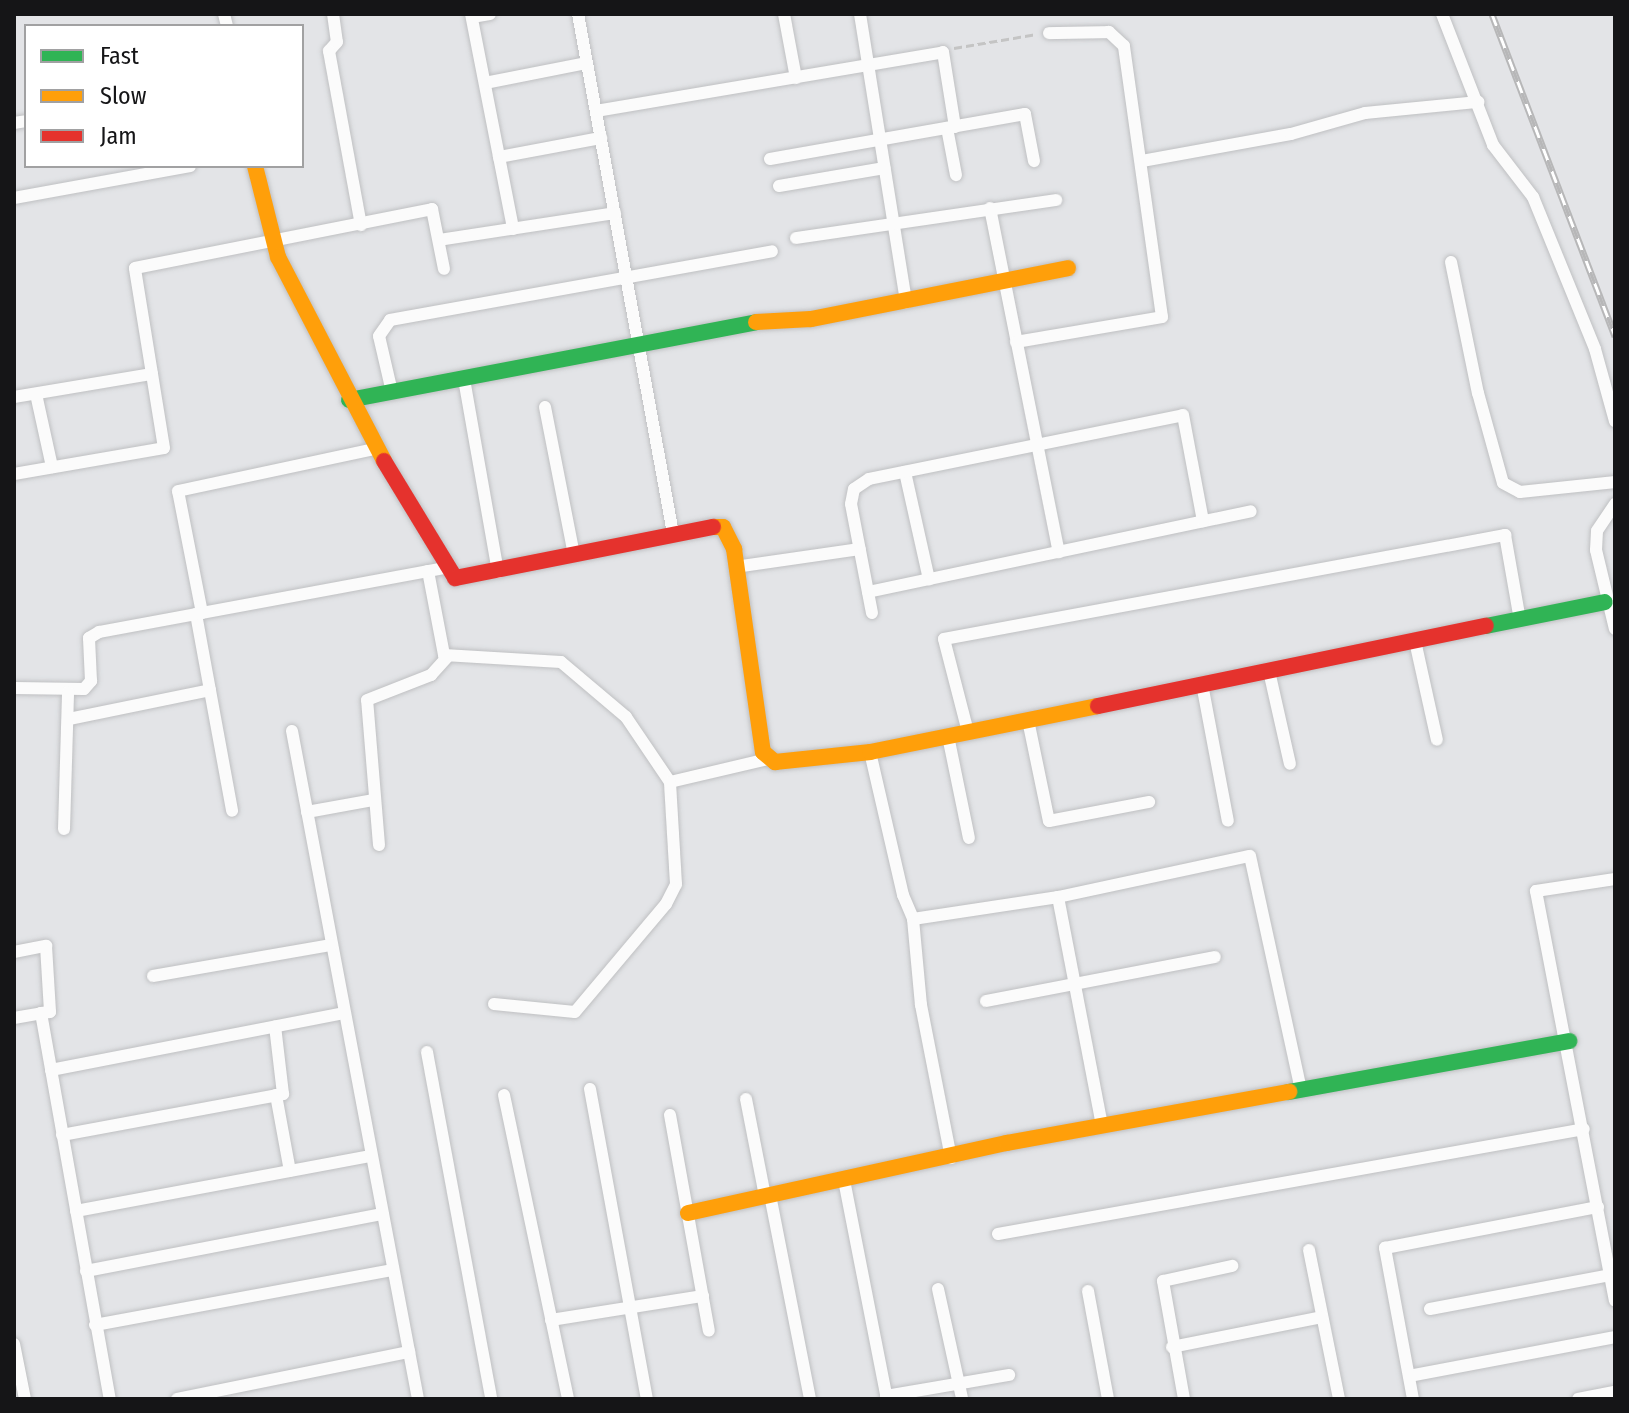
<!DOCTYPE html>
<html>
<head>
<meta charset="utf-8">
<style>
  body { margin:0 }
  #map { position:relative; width:1629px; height:1413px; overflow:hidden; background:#e3e4e7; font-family:"Fira Sans Condensed",sans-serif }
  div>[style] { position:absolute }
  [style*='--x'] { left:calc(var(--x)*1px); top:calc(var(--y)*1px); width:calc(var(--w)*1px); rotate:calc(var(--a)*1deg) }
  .path>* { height:3px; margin-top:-1.5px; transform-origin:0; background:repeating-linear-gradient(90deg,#c4c4c4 0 8px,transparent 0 12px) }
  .roads { filter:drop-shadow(0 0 2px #bfc0c2) drop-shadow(0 0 2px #bfc0c2) }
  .street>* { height:12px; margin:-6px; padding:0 6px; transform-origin:6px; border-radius:6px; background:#fbfbfb }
  .fast>* { height:16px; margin:-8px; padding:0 8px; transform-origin:8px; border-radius:8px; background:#30b455 }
  .slow>* { height:16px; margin:-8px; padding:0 8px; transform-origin:8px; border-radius:8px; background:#ff9f0a }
  .jam>* { height:16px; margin:-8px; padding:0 8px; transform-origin:8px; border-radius:8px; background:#e5322d }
  .rail>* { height:7px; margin-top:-3.5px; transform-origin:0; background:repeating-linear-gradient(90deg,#fff 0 12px,#b7b7b8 0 24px); box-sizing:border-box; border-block:2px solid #b7b7b8 }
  span { translate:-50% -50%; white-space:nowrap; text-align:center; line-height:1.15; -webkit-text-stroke:6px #fff; paint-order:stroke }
  .frame { position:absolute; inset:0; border:16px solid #151517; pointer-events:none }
  .legend { position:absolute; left:24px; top:24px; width:280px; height:144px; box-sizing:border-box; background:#fff; border:2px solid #a1a1a2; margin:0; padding:10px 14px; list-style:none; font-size:24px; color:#151517 }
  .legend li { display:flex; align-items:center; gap:16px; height:40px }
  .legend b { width:40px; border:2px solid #a1a1a2 }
</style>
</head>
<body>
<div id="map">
  <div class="path">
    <div style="--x:954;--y:48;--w:84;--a:-9.6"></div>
  </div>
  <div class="roads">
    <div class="street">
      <div style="--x:224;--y:14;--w:12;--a:76"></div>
      <div style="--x:333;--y:14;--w:28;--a:82"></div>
      <div style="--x:337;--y:42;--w:12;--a:132"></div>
      <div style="--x:329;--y:51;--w:177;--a:79.6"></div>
      <div style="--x:471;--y:14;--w:219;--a:78.9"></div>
      <div style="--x:578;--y:14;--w:528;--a:79.63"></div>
      <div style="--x:784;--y:14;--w:65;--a:79.4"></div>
      <div style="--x:860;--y:14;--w:292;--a:80.9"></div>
      <div style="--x:1442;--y:14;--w:141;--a:68.7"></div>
      <div style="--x:1493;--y:145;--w:66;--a:52.4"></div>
      <div style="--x:1533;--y:197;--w:164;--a:67.8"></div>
      <div style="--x:1595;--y:349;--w:75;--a:74.5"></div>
      <div style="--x:472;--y:17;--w:18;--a:-9"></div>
      <div style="--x:485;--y:83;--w:104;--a:-11.1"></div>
      <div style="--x:596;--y:111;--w:352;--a:-9.6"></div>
      <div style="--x:943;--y:52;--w:76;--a:80.9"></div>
      <div style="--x:14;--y:123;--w:12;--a:-9"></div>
      <div style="--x:947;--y:128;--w:48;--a:79.2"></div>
      <div style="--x:499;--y:157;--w:104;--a:-10.6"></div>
      <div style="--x:770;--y:159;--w:259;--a:-10"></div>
      <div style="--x:1025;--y:114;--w:48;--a:79.2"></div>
      <div style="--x:1142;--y:161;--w:151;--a:-10.3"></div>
      <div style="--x:1291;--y:134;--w:77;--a:-15.8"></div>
      <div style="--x:1365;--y:113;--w:114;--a:-5.6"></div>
      <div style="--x:779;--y:186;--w:107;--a:-9.7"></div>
      <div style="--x:14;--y:198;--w:179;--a:-10.3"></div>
      <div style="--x:990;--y:208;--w:351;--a:78.7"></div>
      <div style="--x:796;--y:238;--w:263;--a:-8.3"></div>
      <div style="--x:439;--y:240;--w:178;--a:-8.7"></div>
      <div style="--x:1451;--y:262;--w:134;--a:78.4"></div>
      <div style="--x:1478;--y:393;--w:93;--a:74.5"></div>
      <div style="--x:1503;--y:483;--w:19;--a:28"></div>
      <div style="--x:1520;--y:492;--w:96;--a:-6"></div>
      <div style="--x:1016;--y:342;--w:148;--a:-9.7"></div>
      <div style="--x:1162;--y:317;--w:274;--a:-98"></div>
      <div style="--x:1124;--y:46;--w:21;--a:-137"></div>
      <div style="--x:1109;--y:32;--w:60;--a:179"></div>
      <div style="--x:464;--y:379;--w:196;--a:80"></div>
      <div style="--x:392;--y:392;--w:57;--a:-103.1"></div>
      <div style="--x:379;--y:336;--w:19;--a:-55"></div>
      <div style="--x:390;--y:320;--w:388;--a:-10.2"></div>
      <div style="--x:36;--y:394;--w:75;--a:77.6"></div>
      <div style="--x:14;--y:397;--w:140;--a:-9.5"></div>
      <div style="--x:545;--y:407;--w:151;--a:78.9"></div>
      <div style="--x:905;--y:472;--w:110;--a:77.4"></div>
      <div style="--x:14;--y:474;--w:152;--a:-9.8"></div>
      <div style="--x:164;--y:448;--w:182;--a:-99.2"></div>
      <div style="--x:135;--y:268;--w:303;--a:-11.2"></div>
      <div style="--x:432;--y:209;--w:61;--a:78.7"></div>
      <div style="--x:1615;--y:504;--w:32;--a:124"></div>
      <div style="--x:1597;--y:531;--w:19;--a:93"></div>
      <div style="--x:1596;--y:550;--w:81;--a:76.5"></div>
      <div style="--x:735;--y:567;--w:126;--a:-8.2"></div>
      <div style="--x:428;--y:571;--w:86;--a:79.2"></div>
      <div style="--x:444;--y:655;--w:117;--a:3.4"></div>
      <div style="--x:561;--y:662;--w:85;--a:40.2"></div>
      <div style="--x:626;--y:717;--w:78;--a:55.9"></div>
      <div style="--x:670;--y:782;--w:101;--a:-13.2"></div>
      <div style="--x:868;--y:592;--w:391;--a:-11.9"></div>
      <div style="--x:202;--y:613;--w:124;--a:-101.1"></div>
      <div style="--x:178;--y:491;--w:205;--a:-12.1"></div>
      <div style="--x:872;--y:613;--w:111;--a:-100.9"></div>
      <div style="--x:851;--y:504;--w:15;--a:-79"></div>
      <div style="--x:854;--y:489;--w:18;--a:-34"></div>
      <div style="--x:869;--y:479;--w:320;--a:-11.5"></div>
      <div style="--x:1183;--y:415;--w:108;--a:79.3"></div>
      <div style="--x:196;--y:614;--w:200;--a:79.6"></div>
      <div style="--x:1415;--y:641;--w:101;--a:77.5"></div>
      <div style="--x:1269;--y:671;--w:95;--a:77.3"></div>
      <div style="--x:1202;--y:684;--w:139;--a:79.3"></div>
      <div style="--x:14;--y:688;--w:70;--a:0.8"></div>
      <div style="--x:84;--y:689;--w:11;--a:-49"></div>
      <div style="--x:91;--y:681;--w:43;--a:-92.7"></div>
      <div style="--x:89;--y:638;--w:12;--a:-31"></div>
      <div style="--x:99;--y:632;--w:353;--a:-10.5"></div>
      <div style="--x:69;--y:719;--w:144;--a:-11.6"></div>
      <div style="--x:1028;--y:720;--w:103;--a:78.3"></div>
      <div style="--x:1049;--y:821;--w:102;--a:-10.8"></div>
      <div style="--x:292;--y:731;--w:680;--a:79.32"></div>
      <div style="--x:968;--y:732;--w:96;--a:-104.5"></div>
      <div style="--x:944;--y:639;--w:571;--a:-10.5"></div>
      <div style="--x:1505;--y:535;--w:86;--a:80"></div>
      <div style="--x:948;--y:736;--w:104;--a:78.4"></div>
      <div style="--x:870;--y:752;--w:147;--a:77"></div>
      <div style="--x:903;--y:895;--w:26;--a:67"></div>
      <div style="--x:913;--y:919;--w:86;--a:84.7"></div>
      <div style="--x:921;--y:1005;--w:156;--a:78.9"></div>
      <div style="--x:307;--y:812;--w:68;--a:-10.2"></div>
      <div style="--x:64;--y:829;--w:137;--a:-88.3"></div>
      <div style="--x:379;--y:845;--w:145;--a:-94.7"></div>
      <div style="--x:367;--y:700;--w:69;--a:-21.3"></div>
      <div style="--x:431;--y:675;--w:24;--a:-48"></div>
      <div style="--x:1615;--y:879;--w:80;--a:171.4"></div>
      <div style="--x:1536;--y:891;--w:417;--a:79.1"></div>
      <div style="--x:1058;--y:897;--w:233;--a:79.1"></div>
      <div style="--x:913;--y:919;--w:147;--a:-8.6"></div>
      <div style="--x:1058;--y:897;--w:196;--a:-12.1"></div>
      <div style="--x:1250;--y:856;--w:239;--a:77.7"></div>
      <div style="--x:14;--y:952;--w:33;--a:-11"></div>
      <div style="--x:46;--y:946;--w:66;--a:86.5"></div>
      <div style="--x:50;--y:1012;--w:9;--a:174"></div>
      <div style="--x:41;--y:1013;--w:392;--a:79.9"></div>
      <div style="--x:153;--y:976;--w:181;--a:-9.9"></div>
      <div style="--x:986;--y:1001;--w:233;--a:-10.9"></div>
      <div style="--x:494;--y:1004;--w:81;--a:5.6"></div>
      <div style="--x:575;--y:1012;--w:141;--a:-49.9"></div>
      <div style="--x:666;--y:904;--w:22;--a:-63"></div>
      <div style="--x:676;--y:884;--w:102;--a:-93.4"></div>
      <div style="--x:14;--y:1018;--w:27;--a:-10"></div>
      <div style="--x:427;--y:1052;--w:353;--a:79.5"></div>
      <div style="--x:51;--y:1070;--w:298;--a:-11"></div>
      <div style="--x:590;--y:1089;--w:315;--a:79.6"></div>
      <div style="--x:276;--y:1095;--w:77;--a:79.6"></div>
      <div style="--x:504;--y:1095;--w:311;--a:78.1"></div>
      <div style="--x:746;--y:1099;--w:99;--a:78.9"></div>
      <div style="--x:670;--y:1115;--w:219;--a:79.8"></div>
      <div style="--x:62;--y:1135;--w:225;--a:-10.5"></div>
      <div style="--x:283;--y:1094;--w:68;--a:-96.7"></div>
      <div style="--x:844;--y:1180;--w:223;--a:78.9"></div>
      <div style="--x:770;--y:1195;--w:208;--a:78.9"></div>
      <div style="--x:76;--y:1211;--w:300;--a:-10.6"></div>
      <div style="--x:998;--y:1234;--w:595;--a:-10.16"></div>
      <div style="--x:1309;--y:1250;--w:152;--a:78.6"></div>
      <div style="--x:86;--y:1271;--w:302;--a:-10.9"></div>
      <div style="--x:938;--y:1289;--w:112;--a:77.6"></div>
      <div style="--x:1088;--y:1291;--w:110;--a:79.5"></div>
      <div style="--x:1430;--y:1309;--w:183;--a:-10.7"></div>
      <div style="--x:551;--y:1320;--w:154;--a:-9"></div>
      <div style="--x:95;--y:1325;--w:303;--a:-10.5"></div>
      <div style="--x:14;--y:1344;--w:56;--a:78.7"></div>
      <div style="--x:1172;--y:1347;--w:153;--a:-11.3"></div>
      <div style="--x:1409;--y:1376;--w:210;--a:-10.7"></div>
      <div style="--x:886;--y:1396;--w:125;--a:-9.7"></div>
      <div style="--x:177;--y:1399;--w:237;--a:-11.5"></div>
      <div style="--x:1184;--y:1399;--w:120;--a:-100.1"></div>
      <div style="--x:1163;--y:1281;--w:71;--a:-12.3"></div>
      <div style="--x:1413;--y:1399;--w:154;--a:-100.5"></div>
      <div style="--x:1385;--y:1248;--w:217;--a:-10.9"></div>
      <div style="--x:1578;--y:1399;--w:38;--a:-11"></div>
    </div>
    <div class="fast">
      <div style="--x:349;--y:400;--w:414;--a:-10.8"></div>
      <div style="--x:1486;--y:626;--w:121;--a:-11.4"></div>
      <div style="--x:1289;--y:1092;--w:285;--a:-10.3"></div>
    </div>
    <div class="slow">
      <div style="--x:255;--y:166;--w:94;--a:75.8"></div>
      <div style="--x:278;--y:257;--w:230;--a:62.5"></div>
      <div style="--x:756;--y:322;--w:55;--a:-3.1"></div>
      <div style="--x:811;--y:319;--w:262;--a:-11.2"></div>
      <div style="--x:713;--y:527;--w:10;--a:0"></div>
      <div style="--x:723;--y:527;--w:25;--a:63"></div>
      <div style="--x:734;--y:549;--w:205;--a:81.9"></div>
      <div style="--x:763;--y:752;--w:16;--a:40"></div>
      <div style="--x:775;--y:762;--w:96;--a:-6"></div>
      <div style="--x:870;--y:752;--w:233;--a:-11.4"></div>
      <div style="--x:688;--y:1213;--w:327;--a:-12.4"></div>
      <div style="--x:1007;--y:1143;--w:287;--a:-10.3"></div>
    </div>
    <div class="jam">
      <div style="--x:384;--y:461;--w:137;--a:58.7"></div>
      <div style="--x:455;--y:578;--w:263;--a:-11.2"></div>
      <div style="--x:1098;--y:706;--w:396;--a:-11.7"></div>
    </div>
  </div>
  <div class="rail">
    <div style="--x:1492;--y:14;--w:345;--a:69.1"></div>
  </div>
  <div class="frame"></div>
  <ul class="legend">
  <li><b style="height:10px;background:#30b455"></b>Fast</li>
  <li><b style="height:10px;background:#ff9f0a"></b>Slow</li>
  <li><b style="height:10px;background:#e5322d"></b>Jam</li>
  </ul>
</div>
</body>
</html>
